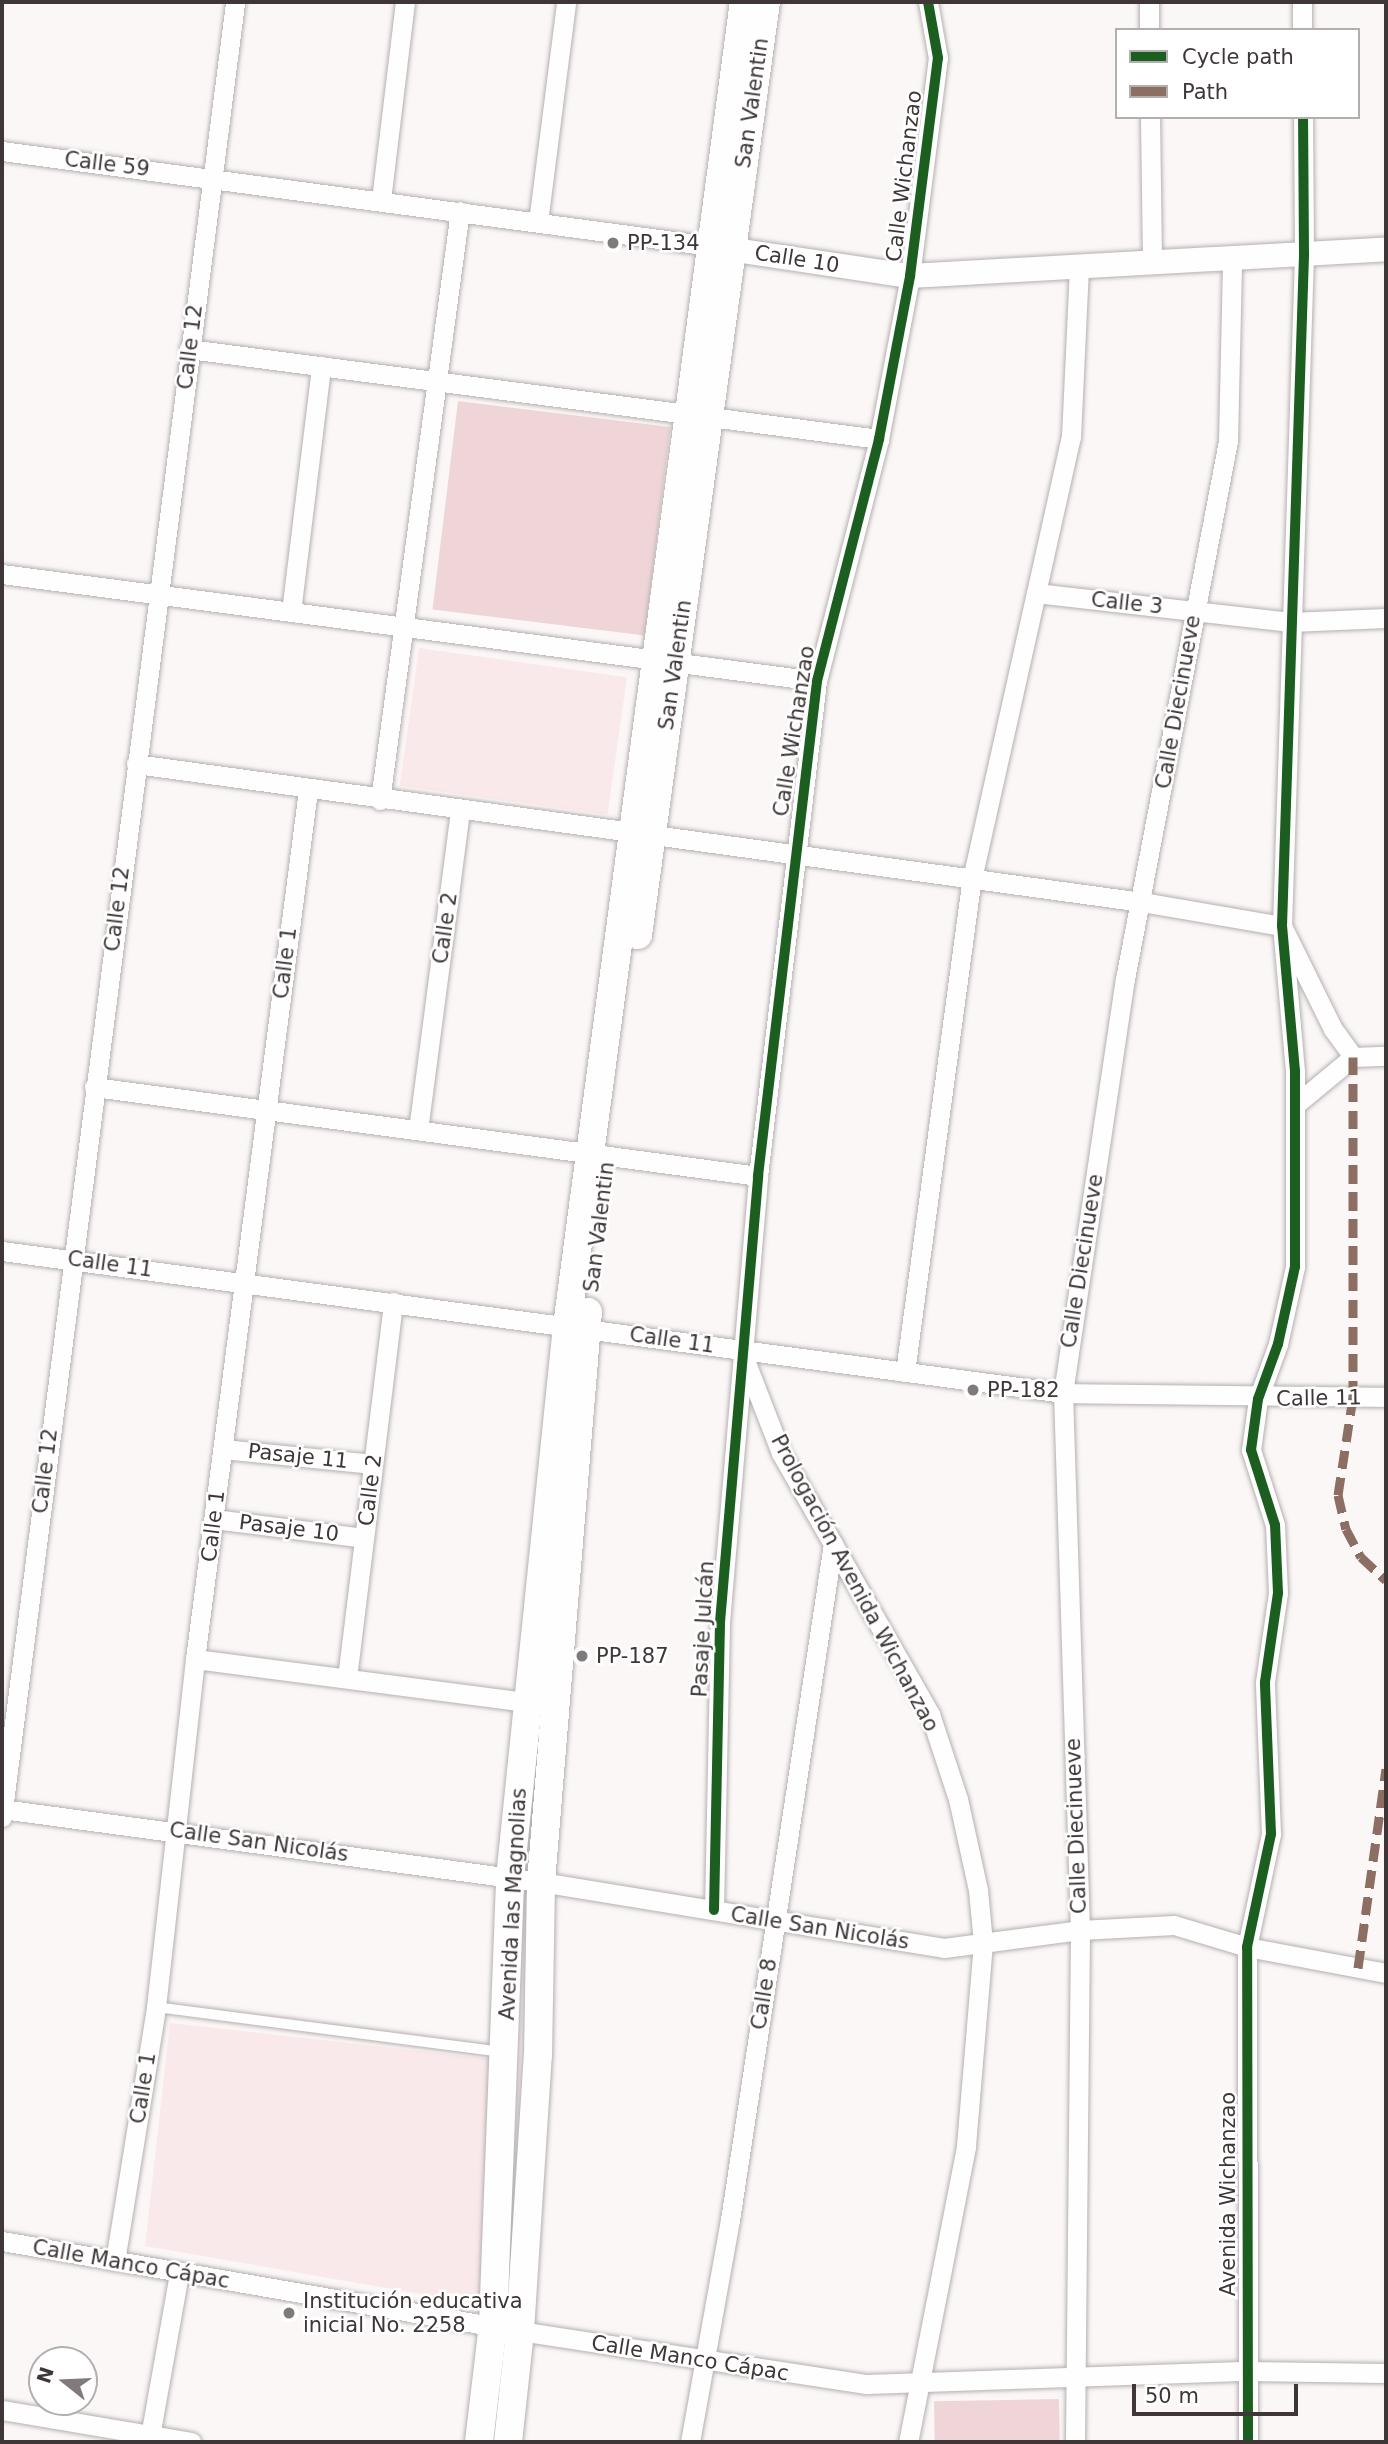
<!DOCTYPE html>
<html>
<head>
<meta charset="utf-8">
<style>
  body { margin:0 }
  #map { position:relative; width:1388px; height:2444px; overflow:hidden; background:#fcf7f7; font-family:"DejaVu Sans",sans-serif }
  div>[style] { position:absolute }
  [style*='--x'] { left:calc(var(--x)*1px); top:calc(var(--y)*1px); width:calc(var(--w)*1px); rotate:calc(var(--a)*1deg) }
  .built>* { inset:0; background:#f9e9eb; transform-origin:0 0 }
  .green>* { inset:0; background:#f0d5d8; transform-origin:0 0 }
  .roads { filter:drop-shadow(0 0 2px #b5b0b0) drop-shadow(0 0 2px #b5b0b0) }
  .service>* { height:10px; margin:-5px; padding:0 5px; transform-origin:5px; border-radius:5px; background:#fffefe }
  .minor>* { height:19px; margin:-9.5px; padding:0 9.5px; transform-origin:9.5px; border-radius:9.5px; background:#fffefe }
  .tertiary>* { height:24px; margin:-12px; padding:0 12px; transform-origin:12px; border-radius:12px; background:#fffefe }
  .secondary>* { height:28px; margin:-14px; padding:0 14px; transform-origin:14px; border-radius:14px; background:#fffefe }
  .quiet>* { height:9px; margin-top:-4.5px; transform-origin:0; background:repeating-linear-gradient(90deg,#8d6e63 0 18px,transparent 0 27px) }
  .cycleway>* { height:10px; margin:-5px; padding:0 5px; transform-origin:5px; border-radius:5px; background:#1b5e20 }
  .dots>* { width:19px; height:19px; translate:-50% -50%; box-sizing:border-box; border:4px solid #fff; border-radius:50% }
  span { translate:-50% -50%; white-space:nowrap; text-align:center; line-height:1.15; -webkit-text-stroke:5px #fff; paint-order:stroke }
  .street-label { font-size:21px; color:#3f3637 }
  .poi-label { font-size:21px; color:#3f3637 }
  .left { translate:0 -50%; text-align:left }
  .frame { position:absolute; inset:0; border:4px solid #3f3637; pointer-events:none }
  .legend { position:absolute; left:1115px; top:28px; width:245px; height:91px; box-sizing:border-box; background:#fff; border:2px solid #b2afaf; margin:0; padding:9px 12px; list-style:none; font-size:21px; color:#3f3637 }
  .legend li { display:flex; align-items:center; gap:14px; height:35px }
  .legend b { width:35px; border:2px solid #b2afaf }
  .north { position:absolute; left:28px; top:2346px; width:70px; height:70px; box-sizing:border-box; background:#fff; border:2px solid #b2afaf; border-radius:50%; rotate:288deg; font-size:19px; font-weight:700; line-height:28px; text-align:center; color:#3f3637 }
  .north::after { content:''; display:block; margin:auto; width:24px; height:32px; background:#817a7a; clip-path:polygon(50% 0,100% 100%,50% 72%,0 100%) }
  .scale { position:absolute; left:1132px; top:2384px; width:166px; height:32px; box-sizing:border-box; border:4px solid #3f3637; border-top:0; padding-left:9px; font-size:21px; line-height:24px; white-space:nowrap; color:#3f3637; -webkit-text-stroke:5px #fff; paint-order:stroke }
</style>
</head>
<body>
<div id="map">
  <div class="built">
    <div style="left:419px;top:648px;width:210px;height:139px;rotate:8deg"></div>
    <div style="clip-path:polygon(170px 2023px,492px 2059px,484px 2305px,145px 2246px)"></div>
  </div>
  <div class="green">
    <div style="left:458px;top:401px;width:214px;height:210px;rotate:7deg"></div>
    <div style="left:1059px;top:2399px;width:43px;height:125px;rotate:89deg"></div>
  </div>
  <div class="roads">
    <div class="service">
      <div style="--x:156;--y:2007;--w:350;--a:7.4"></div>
    </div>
    <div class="minor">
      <div style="--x:1149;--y:2;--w:28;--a:90"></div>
      <div style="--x:1302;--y:2;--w:28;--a:90"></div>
      <div style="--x:1150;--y:117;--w:146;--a:89.2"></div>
      <div style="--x:2;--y:151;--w:715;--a:7.63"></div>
      <div style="--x:381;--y:200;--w:199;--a:-83.1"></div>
      <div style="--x:538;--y:222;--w:222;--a:-82.7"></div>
      <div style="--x:189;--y:349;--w:696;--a:7.43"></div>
      <div style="--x:2;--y:574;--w:822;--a:7.48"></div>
      <div style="--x:1036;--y:593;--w:256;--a:6.5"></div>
      <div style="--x:1290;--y:622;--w:96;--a:-2.4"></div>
      <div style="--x:291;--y:612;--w:248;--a:-83"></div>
      <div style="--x:136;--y:764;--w:1015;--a:7.81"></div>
      <div style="--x:1142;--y:902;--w:142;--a:9.7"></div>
      <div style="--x:1282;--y:926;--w:115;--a:63.7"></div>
      <div style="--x:1333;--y:1029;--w:34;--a:54"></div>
      <div style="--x:380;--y:800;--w:594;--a:-82.27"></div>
      <div style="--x:94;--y:1087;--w:670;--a:7.63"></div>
      <div style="--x:1295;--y:1105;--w:75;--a:-39.6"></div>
      <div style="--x:1353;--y:1057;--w:33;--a:-2"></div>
      <div style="--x:418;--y:1130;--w:323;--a:-82.5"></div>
      <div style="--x:2;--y:1251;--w:1070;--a:7.62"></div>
      <div style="--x:1063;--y:1393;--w:323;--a:0.7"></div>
      <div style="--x:743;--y:1355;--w:105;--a:68.8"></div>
      <div style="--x:781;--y:1453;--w:301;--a:60.3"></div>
      <div style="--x:930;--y:1714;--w:89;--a:71.8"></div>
      <div style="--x:958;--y:1799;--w:93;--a:77.6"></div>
      <div style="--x:978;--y:1890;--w:53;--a:84.6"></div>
      <div style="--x:983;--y:1943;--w:205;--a:94.8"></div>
      <div style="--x:966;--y:2147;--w:301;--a:101.1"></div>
      <div style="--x:905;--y:1372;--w:498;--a:-82.3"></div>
      <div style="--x:972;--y:879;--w:453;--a:-77.4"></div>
      <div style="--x:1071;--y:437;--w:170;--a:-87.3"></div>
      <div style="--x:223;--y:1449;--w:151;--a:5.7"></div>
      <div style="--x:214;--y:1519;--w:151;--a:7.2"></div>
      <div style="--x:195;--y:1659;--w:335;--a:7.4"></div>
      <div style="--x:347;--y:1678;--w:379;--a:-83"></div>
      <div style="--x:2;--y:1809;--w:544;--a:7.71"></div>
      <div style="--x:541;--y:1882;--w:408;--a:9.3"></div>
      <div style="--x:944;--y:1948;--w:137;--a:-7.5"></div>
      <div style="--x:1080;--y:1930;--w:94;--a:-3"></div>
      <div style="--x:1174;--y:1925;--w:76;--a:16.8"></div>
      <div style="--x:1247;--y:1947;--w:141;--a:10.6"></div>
      <div style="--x:2;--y:1817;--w:1830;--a:-82.68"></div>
      <div style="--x:714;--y:1910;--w:288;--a:-88.8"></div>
      <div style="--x:720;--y:1622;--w:448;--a:-85.1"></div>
      <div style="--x:758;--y:1176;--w:499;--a:-83.2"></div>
      <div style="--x:817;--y:681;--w:250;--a:-75.6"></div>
      <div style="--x:879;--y:439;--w:166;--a:-79.2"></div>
      <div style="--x:910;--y:276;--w:220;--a:-82.7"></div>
      <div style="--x:938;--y:58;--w:57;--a:-100.1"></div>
      <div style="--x:2;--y:2241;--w:526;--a:9.86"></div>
      <div style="--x:520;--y:2331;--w:351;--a:8.7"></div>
      <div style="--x:867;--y:2384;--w:381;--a:-2"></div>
      <div style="--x:1248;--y:2371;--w:138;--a:0.8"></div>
      <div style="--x:115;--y:2261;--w:257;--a:-80.8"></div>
      <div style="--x:156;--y:2007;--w:350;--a:-83.6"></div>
      <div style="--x:195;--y:1659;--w:876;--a:-82.59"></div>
      <div style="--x:2;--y:2410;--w:192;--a:9.6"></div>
      <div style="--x:149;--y:2442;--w:172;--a:-79.9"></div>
      <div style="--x:690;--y:2442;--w:226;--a:-79.8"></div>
      <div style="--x:730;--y:2220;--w:684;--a:-81.34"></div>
      <div style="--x:1075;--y:2442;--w:512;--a:-89.44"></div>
      <div style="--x:1080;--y:1930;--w:537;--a:-91.81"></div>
      <div style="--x:1063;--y:1393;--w:419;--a:-81.5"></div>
      <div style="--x:1125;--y:979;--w:548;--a:-79.16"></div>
      <div style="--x:1228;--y:441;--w:182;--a:-88.7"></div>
      <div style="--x:1248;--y:2442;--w:495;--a:-90.1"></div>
      <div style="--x:1247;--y:1947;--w:116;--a:-78"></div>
      <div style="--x:1271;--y:1834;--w:152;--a:-92.3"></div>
      <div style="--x:1265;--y:1682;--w:90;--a:-81.7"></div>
      <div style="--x:1278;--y:1593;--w:68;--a:-92.5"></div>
      <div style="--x:1275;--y:1525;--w:79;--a:-107.7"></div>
      <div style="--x:1251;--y:1450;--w:51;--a:-82.2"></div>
      <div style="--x:1258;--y:1399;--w:59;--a:-70"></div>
      <div style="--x:1278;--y:1344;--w:79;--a:-77.6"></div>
      <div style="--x:1295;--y:1267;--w:196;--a:-90"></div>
      <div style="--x:1295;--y:1071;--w:146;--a:-95.1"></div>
      <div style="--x:1282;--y:926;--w:672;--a:-88.12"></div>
      <div style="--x:1304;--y:254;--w:137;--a:-90.4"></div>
    </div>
    <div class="tertiary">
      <div style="--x:715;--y:247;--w:197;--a:8.5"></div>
      <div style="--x:910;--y:276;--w:477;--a:-3.2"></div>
    </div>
    <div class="secondary">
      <div style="--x:638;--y:935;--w:942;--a:-82.19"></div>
      <div style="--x:479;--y:2442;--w:118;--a:-83.2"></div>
      <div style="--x:493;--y:2325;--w:447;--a:-87.8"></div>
      <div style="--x:510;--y:1878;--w:555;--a:-84.1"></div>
      <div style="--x:567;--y:1326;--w:1336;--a:-82.39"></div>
      <div style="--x:508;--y:2442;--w:112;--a:-83.8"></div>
      <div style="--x:520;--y:2331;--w:276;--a:-86.3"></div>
      <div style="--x:538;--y:2056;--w:174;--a:-89"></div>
      <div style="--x:541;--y:1882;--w:572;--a:-85.29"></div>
    </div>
  </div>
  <div class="quiet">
    <div style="--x:1353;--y:1057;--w:340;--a:90"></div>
    <div style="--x:1353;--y:1397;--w:99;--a:98.7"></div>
    <div style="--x:1338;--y:1495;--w:35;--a:77"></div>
    <div style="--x:1346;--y:1529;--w:32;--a:62"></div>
    <div style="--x:1361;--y:1557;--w:34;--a:43"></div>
    <div style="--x:1358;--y:1968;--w:201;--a:-82"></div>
  </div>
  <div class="cycleway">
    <div style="--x:714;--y:1910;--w:288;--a:-88.8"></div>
    <div style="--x:720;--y:1622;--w:448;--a:-85.1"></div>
    <div style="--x:758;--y:1176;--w:499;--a:-83.2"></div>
    <div style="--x:817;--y:681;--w:250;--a:-75.6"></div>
    <div style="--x:879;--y:439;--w:166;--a:-79.2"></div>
    <div style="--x:910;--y:276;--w:220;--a:-82.7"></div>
    <div style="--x:938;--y:58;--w:57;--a:-100.1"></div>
    <div style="--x:1248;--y:2442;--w:495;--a:-90.1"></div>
    <div style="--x:1247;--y:1947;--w:116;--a:-78"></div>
    <div style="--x:1271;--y:1834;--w:152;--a:-92.3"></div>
    <div style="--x:1265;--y:1682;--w:90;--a:-81.7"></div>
    <div style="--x:1278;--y:1593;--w:68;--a:-92.5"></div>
    <div style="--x:1275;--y:1525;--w:79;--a:-107.7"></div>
    <div style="--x:1251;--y:1450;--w:51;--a:-82.2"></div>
    <div style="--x:1258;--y:1399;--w:59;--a:-70"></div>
    <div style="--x:1278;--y:1344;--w:79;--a:-77.6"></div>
    <div style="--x:1295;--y:1267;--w:196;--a:-90"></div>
    <div style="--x:1295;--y:1071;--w:146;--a:-95.1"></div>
    <div style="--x:1282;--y:926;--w:672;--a:-88.12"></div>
    <div style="--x:1304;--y:254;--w:137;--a:-90.4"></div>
  </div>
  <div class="dots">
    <div style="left:613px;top:243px;background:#817a7a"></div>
    <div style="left:973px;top:1390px;background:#817a7a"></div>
    <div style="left:582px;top:1656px;background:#817a7a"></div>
    <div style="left:289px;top:2313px;background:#817a7a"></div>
  </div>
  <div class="street-label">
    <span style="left:752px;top:103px;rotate:-82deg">San Valentin</span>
    <span style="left:107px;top:164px;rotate:7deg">Calle 59</span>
    <span style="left:904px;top:176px;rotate:-83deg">Calle Wichanzao</span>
    <span style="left:797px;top:259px;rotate:9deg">Calle 10</span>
    <span style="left:190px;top:347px;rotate:-83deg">Calle 12</span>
    <span style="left:1127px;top:603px;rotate:6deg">Calle 3</span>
    <span style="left:675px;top:665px;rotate:-82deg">San Valentin</span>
    <span style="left:1178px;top:702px;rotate:-80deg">Calle Diecinueve</span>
    <span style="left:794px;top:731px;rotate:-81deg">Calle Wichanzao</span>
    <span style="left:117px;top:909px;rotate:-83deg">Calle 12</span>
    <span style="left:445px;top:928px;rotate:-82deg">Calle 2</span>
    <span style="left:285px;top:963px;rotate:-83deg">Calle 1</span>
    <span style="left:599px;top:1227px;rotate:-83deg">San Valentin</span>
    <span style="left:1082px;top:1261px;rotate:-81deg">Calle Diecinueve</span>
    <span style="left:110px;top:1264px;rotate:8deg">Calle 11</span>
    <span style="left:672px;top:1340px;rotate:8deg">Calle 11</span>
    <span style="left:1319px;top:1398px;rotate:-1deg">Calle 11</span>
    <span style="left:298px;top:1456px;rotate:6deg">Pasaje 11</span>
    <span style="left:45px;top:1471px;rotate:-83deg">Calle 12</span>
    <span style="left:370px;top:1490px;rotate:-83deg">Calle 2</span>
    <span style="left:213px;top:1526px;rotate:-83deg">Calle 1</span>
    <span style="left:289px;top:1528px;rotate:7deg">Pasaje 10</span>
    <span style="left:855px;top:1583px;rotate:62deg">Prologación Avenida Wichanzao</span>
    <span style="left:703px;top:1629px;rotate:-87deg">Pasaje Julcán</span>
    <span style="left:1076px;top:1826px;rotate:-92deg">Calle Diecinueve</span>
    <span style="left:259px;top:1842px;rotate:8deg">Calle San Nicolás</span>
    <span style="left:513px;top:1904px;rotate:-87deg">Avenida las Magnolias</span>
    <span style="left:820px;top:1928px;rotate:9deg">Calle San Nicolás</span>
    <span style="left:764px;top:1994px;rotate:-81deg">Calle 8</span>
    <span style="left:143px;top:2088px;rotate:-81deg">Calle 1</span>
    <span style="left:1228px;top:2194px;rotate:-90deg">Avenida Wichanzao</span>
    <span style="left:131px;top:2264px;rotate:10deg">Calle Manco Cápac</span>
    <span style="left:690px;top:2358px;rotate:9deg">Calle Manco Cápac</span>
  </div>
  <div class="poi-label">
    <span class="left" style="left:627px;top:243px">PP-134</span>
    <span class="left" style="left:987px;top:1390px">PP-182</span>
    <span class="left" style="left:596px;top:1656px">PP-187</span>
    <span class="left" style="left:303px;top:2313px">Institución educativa<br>inicial No. 2258</span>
  </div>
  <div class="frame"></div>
  <ul class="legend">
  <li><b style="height:9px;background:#1b5e20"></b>Cycle path</li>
  <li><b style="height:9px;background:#8d6e63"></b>Path</li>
  </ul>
  <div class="north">N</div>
  <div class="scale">50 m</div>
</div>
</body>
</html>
